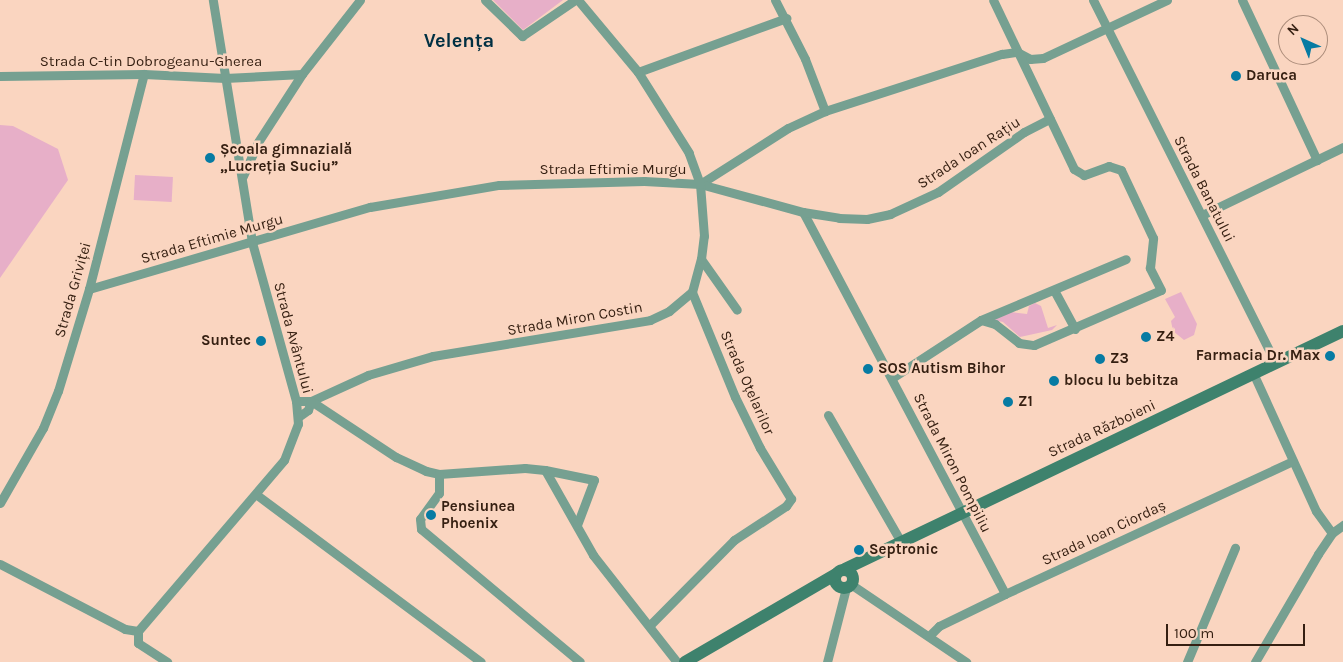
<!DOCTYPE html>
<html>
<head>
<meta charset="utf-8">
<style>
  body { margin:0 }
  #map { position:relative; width:1343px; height:662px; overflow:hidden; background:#fad5c0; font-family:Karla,sans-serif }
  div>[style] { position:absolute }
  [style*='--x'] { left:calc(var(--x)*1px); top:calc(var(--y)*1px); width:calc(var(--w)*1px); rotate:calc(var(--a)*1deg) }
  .green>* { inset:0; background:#e7afc8; transform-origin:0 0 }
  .street>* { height:9px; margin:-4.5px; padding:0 4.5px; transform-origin:4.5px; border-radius:4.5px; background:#76a091 }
  .secondary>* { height:12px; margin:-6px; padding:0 6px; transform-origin:6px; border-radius:6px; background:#3e826d }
  .secondary>.ring { margin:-6px; padding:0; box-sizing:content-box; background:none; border:12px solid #3e826d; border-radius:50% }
  .dots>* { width:14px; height:14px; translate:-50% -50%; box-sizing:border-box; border:2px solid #fad5c0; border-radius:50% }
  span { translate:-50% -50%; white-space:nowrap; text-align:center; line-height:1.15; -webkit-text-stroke:5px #fad5c0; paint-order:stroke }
  .street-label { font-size:15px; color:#351f11 }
  .poi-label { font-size:15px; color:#351f11; font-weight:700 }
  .left { translate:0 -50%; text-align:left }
  .right { translate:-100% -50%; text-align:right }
  .district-label { font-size:20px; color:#003043; font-weight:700 }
  .north { position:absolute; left:1278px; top:15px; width:50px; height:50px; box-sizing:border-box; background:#fad5c0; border:1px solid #ab8c7a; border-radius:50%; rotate:316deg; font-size:14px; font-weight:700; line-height:20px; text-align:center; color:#351f11 }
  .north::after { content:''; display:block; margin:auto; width:18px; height:22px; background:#067ba3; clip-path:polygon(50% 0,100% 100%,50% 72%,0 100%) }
  .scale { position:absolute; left:1166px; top:624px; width:139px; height:22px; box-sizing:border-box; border:2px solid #351f11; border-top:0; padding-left:6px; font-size:15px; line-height:18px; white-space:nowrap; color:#351f11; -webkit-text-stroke:4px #fad5c0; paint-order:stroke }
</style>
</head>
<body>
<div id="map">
  <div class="green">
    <div style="clip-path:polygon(493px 0,563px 0,523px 30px)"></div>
    <div style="clip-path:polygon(0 125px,13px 126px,58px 149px,68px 180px,0 278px)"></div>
    <div style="left:135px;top:175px;width:38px;height:25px;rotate:3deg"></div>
    <div style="clip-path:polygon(1181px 292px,1197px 324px,1194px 335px,1184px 340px,1173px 331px,1171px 321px,1175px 317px,1165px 299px)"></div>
    <div style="clip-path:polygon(1035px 303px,1041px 306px,1048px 328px,1057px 325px,1052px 330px,1020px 337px,1003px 322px,989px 319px,1011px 312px,1027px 314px,1029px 306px)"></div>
  </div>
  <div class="street">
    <div style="--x:485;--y:0;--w:52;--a:44.2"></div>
    <div style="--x:522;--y:36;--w:64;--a:-34.2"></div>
    <div style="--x:775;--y:0;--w:66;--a:63"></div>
    <div style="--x:805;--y:59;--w:56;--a:69"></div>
    <div style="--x:1093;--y:0;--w:407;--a:63.3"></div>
    <div style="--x:1242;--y:0;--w:177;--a:64.9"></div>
    <div style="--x:638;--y:72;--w:158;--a:-20"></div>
    <div style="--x:0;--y:76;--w:144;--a:-0.8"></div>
    <div style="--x:144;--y:74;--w:81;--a:2.8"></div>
    <div style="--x:225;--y:78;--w:77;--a:-3"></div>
    <div style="--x:243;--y:176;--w:37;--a:-66"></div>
    <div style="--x:258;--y:142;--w:81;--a:-57.1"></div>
    <div style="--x:302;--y:74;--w:94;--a:-51.9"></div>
    <div style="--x:700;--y:184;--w:104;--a:-32.5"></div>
    <div style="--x:788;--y:128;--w:41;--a:-24.7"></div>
    <div style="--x:825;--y:111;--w:186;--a:-17.9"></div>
    <div style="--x:1002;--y:54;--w:15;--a:-8"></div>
    <div style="--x:1017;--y:52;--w:15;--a:28"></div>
    <div style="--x:1030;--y:59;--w:13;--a:-4"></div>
    <div style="--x:1043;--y:58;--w:137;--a:-25.1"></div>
    <div style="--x:803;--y:212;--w:432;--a:62.1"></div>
    <div style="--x:1202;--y:215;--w:157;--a:-25.7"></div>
    <div style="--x:701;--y:259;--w:62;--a:54.8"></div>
    <div style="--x:89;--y:289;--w:293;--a:-16.3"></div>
    <div style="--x:370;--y:207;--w:131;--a:-9.7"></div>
    <div style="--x:499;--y:185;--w:145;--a:-1.6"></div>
    <div style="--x:644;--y:181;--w:56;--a:3.1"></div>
    <div style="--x:700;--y:184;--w:107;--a:15.2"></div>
    <div style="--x:803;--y:212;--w:36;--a:9"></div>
    <div style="--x:839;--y:218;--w:28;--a:2"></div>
    <div style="--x:867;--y:219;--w:24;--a:-12"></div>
    <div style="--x:890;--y:214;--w:53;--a:-24.6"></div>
    <div style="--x:938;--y:192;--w:105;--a:-34.9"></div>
    <div style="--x:1024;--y:132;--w:29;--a:-27"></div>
    <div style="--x:1055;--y:292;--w:42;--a:61.6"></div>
    <div style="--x:981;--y:320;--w:15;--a:16"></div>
    <div style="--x:995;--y:324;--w:31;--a:38"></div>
    <div style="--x:1019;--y:343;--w:15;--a:8"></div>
    <div style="--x:1034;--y:345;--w:138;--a:-23.4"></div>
    <div style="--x:1161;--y:290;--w:25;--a:-117"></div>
    <div style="--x:1150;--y:268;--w:30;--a:-84"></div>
    <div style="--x:1153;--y:238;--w:75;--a:-115.2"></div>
    <div style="--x:1121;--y:170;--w:13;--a:-162"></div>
    <div style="--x:1109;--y:166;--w:27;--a:160"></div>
    <div style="--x:1084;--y:175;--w:12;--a:-149"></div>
    <div style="--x:1074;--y:169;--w:187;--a:-115.6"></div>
    <div style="--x:1254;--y:375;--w:149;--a:65.5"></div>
    <div style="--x:1316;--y:511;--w:27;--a:54"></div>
    <div style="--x:892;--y:378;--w:106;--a:-33.1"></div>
    <div style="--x:981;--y:320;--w:157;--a:-22.8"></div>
    <div style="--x:296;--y:401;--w:15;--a:0"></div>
    <div style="--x:311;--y:401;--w:63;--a:-24.5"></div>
    <div style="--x:368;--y:375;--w:68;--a:-16.3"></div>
    <div style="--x:433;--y:356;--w:220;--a:-9.4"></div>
    <div style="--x:650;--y:320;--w:21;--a:-25"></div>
    <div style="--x:669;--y:311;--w:30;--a:-40"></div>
    <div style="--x:692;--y:292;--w:34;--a:-75"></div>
    <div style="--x:701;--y:259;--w:23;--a:-83"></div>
    <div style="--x:704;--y:236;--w:52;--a:-94.4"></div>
    <div style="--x:700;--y:184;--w:33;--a:-110"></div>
    <div style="--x:689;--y:153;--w:96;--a:-122.2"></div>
    <div style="--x:638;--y:72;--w:94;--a:-129.8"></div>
    <div style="--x:311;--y:401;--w:102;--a:33.4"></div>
    <div style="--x:396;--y:457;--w:33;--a:25"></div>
    <div style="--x:426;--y:471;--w:13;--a:13"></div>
    <div style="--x:439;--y:474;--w:86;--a:-4"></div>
    <div style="--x:525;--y:468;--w:20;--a:6"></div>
    <div style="--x:545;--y:470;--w:98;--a:60.5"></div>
    <div style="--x:593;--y:555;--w:136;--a:51.9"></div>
    <div style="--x:828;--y:415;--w:146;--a:60.1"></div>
    <div style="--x:298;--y:417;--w:12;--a:-35"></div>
    <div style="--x:308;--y:410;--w:9;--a:-72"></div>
    <div style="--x:545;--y:470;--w:50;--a:11.5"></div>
    <div style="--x:594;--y:480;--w:48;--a:110.7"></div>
    <div style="--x:439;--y:474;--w:19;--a:90"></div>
    <div style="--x:439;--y:493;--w:32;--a:126"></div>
    <div style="--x:420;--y:519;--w:10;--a:84"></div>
    <div style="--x:421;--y:529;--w:207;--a:39.9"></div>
    <div style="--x:257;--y:495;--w:279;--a:36.7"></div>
    <div style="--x:0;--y:503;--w:86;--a:-60.2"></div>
    <div style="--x:43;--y:428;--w:40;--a:-68"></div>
    <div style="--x:58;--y:391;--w:107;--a:-73.1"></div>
    <div style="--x:89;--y:289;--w:222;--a:-75.7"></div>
    <div style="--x:0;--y:564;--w:141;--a:27.5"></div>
    <div style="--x:125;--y:629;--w:13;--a:9"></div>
    <div style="--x:852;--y:585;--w:138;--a:34"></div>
    <div style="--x:650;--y:625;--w:120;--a:-45.3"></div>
    <div style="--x:734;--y:540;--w:62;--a:-33.2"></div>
    <div style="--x:786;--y:506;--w:9;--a:-54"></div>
    <div style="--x:791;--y:499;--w:60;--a:-121.3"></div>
    <div style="--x:760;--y:448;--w:57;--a:-116.1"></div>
    <div style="--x:735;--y:397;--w:113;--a:-112.3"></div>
    <div style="--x:138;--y:631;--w:225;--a:-49.5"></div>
    <div style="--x:284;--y:460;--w:39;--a:-69"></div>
    <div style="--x:298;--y:424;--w:23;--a:-95"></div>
    <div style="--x:296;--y:401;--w:165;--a:-105.5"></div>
    <div style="--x:252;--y:242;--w:245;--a:-99.2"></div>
    <div style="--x:138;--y:631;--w:12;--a:90"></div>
    <div style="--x:138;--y:643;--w:35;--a:33"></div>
    <div style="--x:929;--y:636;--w:14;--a:-45"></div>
    <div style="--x:939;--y:626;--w:73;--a:-25.9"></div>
    <div style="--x:1005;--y:594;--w:317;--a:-24.8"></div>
    <div style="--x:827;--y:662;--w:76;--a:-75.6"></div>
    <div style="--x:1187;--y:662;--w:124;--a:-67.2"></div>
    <div style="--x:1255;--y:662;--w:125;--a:-59.7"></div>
    <div style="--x:1318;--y:554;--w:25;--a:-56"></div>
    <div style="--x:1332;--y:533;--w:14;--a:-36"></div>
  </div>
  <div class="secondary">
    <div style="--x:845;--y:569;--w:552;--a:-25.54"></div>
    <div class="ring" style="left:835px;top:570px;width:6px;height:6px"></div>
    <div style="--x:685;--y:662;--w:175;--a:-30.2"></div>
  </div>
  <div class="dots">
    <div style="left:1236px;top:76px;background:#067ba3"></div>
    <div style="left:210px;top:158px;background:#067ba3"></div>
    <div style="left:1146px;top:337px;background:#067ba3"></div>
    <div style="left:261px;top:341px;background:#067ba3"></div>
    <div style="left:1330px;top:356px;background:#067ba3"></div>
    <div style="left:1100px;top:359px;background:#067ba3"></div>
    <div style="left:868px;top:369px;background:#067ba3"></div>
    <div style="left:1054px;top:381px;background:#067ba3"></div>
    <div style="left:1008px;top:402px;background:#067ba3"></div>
    <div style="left:431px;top:515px;background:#067ba3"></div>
    <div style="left:859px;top:550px;background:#067ba3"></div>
  </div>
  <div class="street-label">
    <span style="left:151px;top:62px">Strada C-tin Dobrogeanu-Gherea</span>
    <span style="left:969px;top:153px;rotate:-33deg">Strada Ioan Rațiu</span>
    <span style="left:613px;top:170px">Strada Eftimie Murgu</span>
    <span style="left:1204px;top:189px;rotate:63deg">Strada Banatului</span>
    <span style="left:212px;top:239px;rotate:-16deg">Strada Eftimie Murgu</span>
    <span style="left:73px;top:290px;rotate:-74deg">Strada Griviței</span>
    <span style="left:575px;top:319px;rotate:-10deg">Strada Miron Costin</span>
    <span style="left:293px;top:338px;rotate:75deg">Strada Avântului</span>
    <span style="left:747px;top:383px;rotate:66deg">Strada Oțelarilor</span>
    <span style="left:1102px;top:429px;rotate:-25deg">Strada Războieni</span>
    <span style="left:952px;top:463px;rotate:63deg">Strada Miron Pompiliu</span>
    <span style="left:1104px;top:533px;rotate:-25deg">Strada Ioan Ciordaș</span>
  </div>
  <div class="poi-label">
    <span class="left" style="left:1246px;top:76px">Daruca</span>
    <span class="left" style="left:220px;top:158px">Școala gimnazială<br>„Lucreția Suciu”</span>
    <span class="left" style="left:1156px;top:337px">Z4</span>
    <span class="right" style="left:251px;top:341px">Suntec</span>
    <span class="right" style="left:1320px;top:356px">Farmacia Dr. Max</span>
    <span class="left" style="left:1110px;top:359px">Z3</span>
    <span class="left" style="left:878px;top:369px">SOS Autism Bihor</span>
    <span class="left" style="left:1064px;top:381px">blocu lu bebitza</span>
    <span class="left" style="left:1018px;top:402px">Z1</span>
    <span class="left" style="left:441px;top:515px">Pensiunea<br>Phoenix</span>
    <span class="left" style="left:869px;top:550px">Septronic</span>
  </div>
  <div class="district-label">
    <span style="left:459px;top:40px">Velența</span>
  </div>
  <div class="north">N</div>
  <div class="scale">100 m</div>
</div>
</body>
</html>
